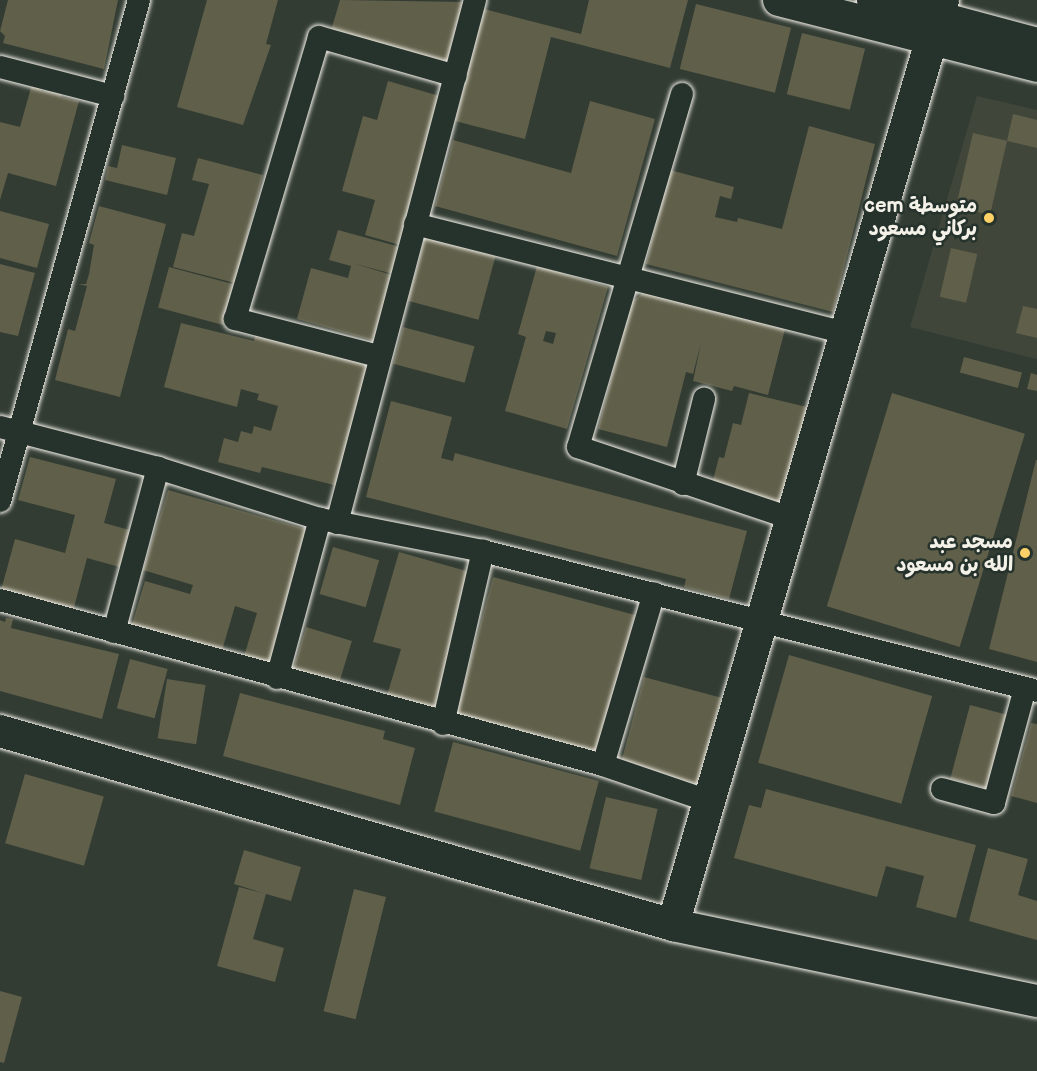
<!DOCTYPE html>
<html>
<head>
<meta charset="utf-8">
<style>
  body { margin:0 }
  #map { position:relative; width:1037px; height:1071px; overflow:hidden; background:#323c33; font-family:"Balsamiq Sans","Playpen Sans Arabic",sans-serif }
  div>[style] { position:absolute }
  [style*='--x'] { left:calc(var(--x)*1px); top:calc(var(--y)*1px); width:calc(var(--w)*1px); rotate:calc(var(--a)*1deg) }
  .built>* { inset:0; background:#40463a }
  .building>* { inset:0; background:#605f4a; transform-origin:0 0 }
  .roads { filter:drop-shadow(0 0 2px #f4f1e8) drop-shadow(0 0 2px #f4f1e8) }
  .street>* { height:22px; margin:-11px; padding:0 11px; transform-origin:11px; border-radius:11px; background:#26332d }
  .secondary>* { height:32px; margin:-16px; padding:0 16px; transform-origin:16px; border-radius:16px; background:#26332d }
  .dots>* { width:16px; height:16px; translate:-50% -50%; box-sizing:border-box; border:3px solid #26332d; border-radius:50% }
  span { translate:-50% -50%; white-space:nowrap; text-align:center; line-height:1.15; -webkit-text-stroke:5px #26332d; paint-order:stroke }
  .poi-label { font-size:20px; color:#f4f1e8; font-weight:700 }
  .right { translate:-100% -50%; text-align:right }
</style>
</head>
<body>
<div id="map">
  <div class="built">
    <div style="clip-path:polygon(977px 96px,1037px 110px,1037px 359px,910px 327px)"></div>
  </div>
  <div class="building">
    <div style="clip-path:polygon(8px 0,118px 0,104px 69px,3px 43px,5px 36px,0 31px)"></div>
    <div style="clip-path:polygon(207px 0,278px 0,266px 44px,271px 45px,243px 125px,177px 107px)"></div>
    <div style="clip-path:polygon(340px 0,465px 2px,447px 67px,330px 34px)"></div>
    <div style="clip-path:polygon(589px 0,688px 0,670px 68px,551px 37px,525px 139px,455px 121px,484px 9px,581px 34px)"></div>
    <div style="left:696px;top:4px;width:98px;height:67px;rotate:14deg"></div>
    <div style="left:802px;top:33px;width:65px;height:63px;rotate:14deg"></div>
    <div style="clip-path:polygon(388px 81px,443px 97px,400px 245px,365px 235px,375px 200px,342px 191px,363px 116px,377px 120px)"></div>
    <div style="clip-path:polygon(32px 84px,42px 87px,41px 91px,62px 93px,61px 97px,79px 101px,56px 186px,8px 173px,0 200px,0 122px,20px 127px)"></div>
    <div style="clip-path:polygon(590px 101px,655px 119px,617px 256px,435px 206px,453px 140px,571px 173px)"></div>
    <div style="clip-path:polygon(1013px 114px,1037px 120px,1037px 148px,1007px 141px)"></div>
    <div style="clip-path:polygon(809px 126px,875px 144px,833px 312px,646px 264px,670px 170px,734px 187px,731px 199px,720px 196px,715px 217px,737px 222px,738px 218px,782px 229px)"></div>
    <div style="left:973px;top:133px;width:35px;height:76px;rotate:13deg"></div>
    <div style="clip-path:polygon(122px 145px,176px 158px,167px 195px,105px 180px,108px 166px,117px 168px)"></div>
    <div style="clip-path:polygon(198px 158px,263px 175px,235px 283px,173px 267px,182px 233px,194px 236px,209px 184px,192px 180px)"></div>
    <div style="clip-path:polygon(99px 206px,166px 224px,120px 397px,55px 380px,68px 329px,75px 331px,87px 286px,78px 284px,86px 284px,89px 274px,94px 245px,89px 243px)"></div>
    <div style="clip-path:polygon(0 211px,49px 224px,37px 268px,0 258px)"></div>
    <div style="clip-path:polygon(338px 230px,400px 247px,393px 274px,352px 263px,392px 275px,374px 341px,297px 319px,311px 268px,348px 278px,351px 266px,329px 260px)"></div>
    <div style="left:425px;top:237px;width:73px;height:66px;rotate:15deg"></div>
    <div style="left:951px;top:248px;width:27px;height:50px;rotate:13deg"></div>
    <div style="clip-path:polygon(0 264px,35px 273px,18px 336px,0 332px)"></div>
    <div style="clip-path:polygon(evenodd,537px 266px,608px 287px,567px 429px,505px 411px,526px 337px,518px 334px,537px 266px,546px 331px,556px 333px,553px 344px,543px 341px,546px 331px)"></div>
    <div style="left:169px;top:267px;width:67px;height:42px;rotate:15deg"></div>
    <div style="clip-path:polygon(643px 293px,785px 329px,768px 395px,734px 386px,732px 391px,693px 381px,701px 343px,693px 374px,686px 372px,667px 447px,598px 429px,631px 302px)"></div>
    <div style="clip-path:polygon(1023px 306px,1037px 309px,1037px 338px,1016px 333px)"></div>
    <div style="clip-path:polygon(181px 323px,254px 341px,256px 333px,370px 363px,338px 486px,262px 467px,260px 473px,218px 462px,224px 438px,238px 442px,241px 431px,252px 434px,254px 426px,271px 431px,278px 406px,257px 400px,259px 394px,241px 389px,237px 407px,164px 387px)"></div>
    <div style="left:403px;top:327px;width:74px;height:38px;rotate:15deg"></div>
    <div style="left:964px;top:357px;width:60px;height:16px;rotate:15deg"></div>
    <div style="clip-path:polygon(1031px 373px,1037px 375px,1037px 391px,1027px 389px)"></div>
    <div style="clip-path:polygon(749px 393px,811px 408px,792px 481px,786px 480px,777px 513px,709px 496px,719px 457px,724px 458px,733px 423px,741px 425px)"></div>
    <div style="left:892px;top:393px;width:139px;height:223px;rotate:17deg"></div>
    <div style="clip-path:polygon(391px 401px,452px 417px,441px 458px,453px 461px,455px 453px,747px 531px,729px 599px,684px 587px,686px 579px,366px 497px)"></div>
    <div style="clip-path:polygon(30px 457px,116px 479px,104px 523px,133px 531px,123px 568px,87px 558px,72px 615px,0 594px,15px 539px,65px 553px,75px 515px,18px 500px)"></div>
    <div style="clip-path:polygon(1036px 460px,1037px 460px,1037px 662px,989px 649px)"></div>
    <div style="clip-path:polygon(168px 490px,309px 530px,269px 668px,243px 660px,257px 613px,235px 606px,221px 654px,131px 628px,145px 581px,190px 594px,193px 585px,143px 570px)"></div>
    <div style="left:333px;top:547px;width:48px;height:49px;rotate:16deg"></div>
    <div style="clip-path:polygon(399px 552px,477px 574px,436px 716px,385px 702px,401px 649px,373px 642px)"></div>
    <div style="left:493px;top:577px;width:147px;height:146px;rotate:15deg"></div>
    <div style="clip-path:polygon(6px 618px,13px 619px,11px 628px,119px 654px,102px 719px,0 691px,0 620px,5px 622px)"></div>
    <div style="left:306px;top:627px;width:48px;height:50px;rotate:17deg"></div>
    <div style="left:789px;top:655px;width:149px;height:112px;rotate:16deg"></div>
    <div style="left:130px;top:659px;width:39px;height:51px;rotate:15deg"></div>
    <div style="left:644px;top:677px;width:80px;height:91px;rotate:15deg"></div>
    <div style="left:167px;top:679px;width:39px;height:60px;rotate:9deg"></div>
    <div style="clip-path:polygon(240px 693px,385px 731px,383px 739px,415px 748px,400px 805px,223px 756px)"></div>
    <div style="left:970px;top:705px;width:38px;height:76px;rotate:15deg"></div>
    <div style="clip-path:polygon(1031px 723px,1037px 724px,1037px 803px,1011px 796px)"></div>
    <div style="left:453px;top:742px;width:151px;height:72px;rotate:15deg"></div>
    <div style="left:25px;top:774px;width:82px;height:72px;rotate:16deg"></div>
    <div style="clip-path:polygon(766px 789px,976px 845px,956px 918px,916px 907px,924px 876px,886px 866px,877px 897px,734px 858px,749px 805px,761px 808px)"></div>
    <div style="left:606px;top:797px;width:53px;height:73px;rotate:13deg"></div>
    <div style="clip-path:polygon(988px 848px,1028px 859px,1018px 895px,1037px 901px,1037px 940px,969px 921px)"></div>
    <div style="clip-path:polygon(244px 850px,301px 867px,291px 901px,266px 894px,253px 939px,284px 948px,275px 982px,217px 966px,239px 887px,263px 893px,234px 884px)"></div>
    <div style="left:354px;top:889px;width:33px;height:126px;rotate:14deg"></div>
    <div style="clip-path:polygon(0 991px,22px 997px,4px 1063px,0 1062px)"></div>
  </div>
  <div class="roads">
    <div class="street">
      <div style="--x:0;--y:67;--w:117;--a:14.4"></div>
      <div style="--x:682;--y:94;--w:368;--a:106.4"></div>
      <div style="--x:578;--y:447;--w:227;--a:18.5"></div>
      <div style="--x:415;--y:224;--w:446;--a:14.2"></div>
      <div style="--x:378;--y:356;--w:148;--a:-165.5"></div>
      <div style="--x:235;--y:319;--w:294;--a:-73.4"></div>
      <div style="--x:319;--y:37;--w:142;--a:15.9"></div>
      <div style="--x:0;--y:427;--w:163;--a:14.5"></div>
      <div style="--x:158;--y:468;--w:170;--a:17.5"></div>
      <div style="--x:320;--y:519;--w:166;--a:11.1"></div>
      <div style="--x:483;--y:551;--w:571;--a:14.18"></div>
      <div style="--x:683;--y:484;--w:88;--a:-76.1"></div>
      <div style="--x:0;--y:501;--w:520;--a:-74.49"></div>
      <div style="--x:337;--y:523;--w:541;--a:-75.22"></div>
      <div style="--x:0;--y:600;--w:625;--a:15.3"></div>
      <div style="--x:603;--y:765;--w:112;--a:18.8"></div>
      <div style="--x:114;--y:632;--w:170;--a:-75"></div>
      <div style="--x:277;--y:678;--w:165;--a:-74.9"></div>
      <div style="--x:443;--y:724;--w:178;--a:-77"></div>
      <div style="--x:603;--y:765;--w:179;--a:-73.5"></div>
      <div style="--x:942;--y:789;--w:54;--a:15.1"></div>
      <div style="--x:994;--y:803;--w:119;--a:-74.9"></div>
    </div>
    <div class="secondary">
      <div style="--x:779;--y:0;--w:266;--a:14.3"></div>
      <div style="--x:873;--y:0;--w:170;--a:15"></div>
      <div style="--x:0;--y:731;--w:700;--a:16.08"></div>
      <div style="--x:673;--y:925;--w:372;--a:11.8"></div>
      <div style="--x:673;--y:925;--w:964;--a:-73.73"></div>
    </div>
  </div>
  <div class="dots">
    <div style="left:989px;top:218px;background:#ffd166"></div>
    <div style="left:1025px;top:553px;background:#ffd166"></div>
  </div>
  <div class="poi-label">
    <span class="right" style="left:977px;top:218px">cem متوسطة<br>بركاني مسعود</span>
    <span class="right" style="left:1013px;top:554px">مسجد عبد<br>الله بن مسعود</span>
  </div>
</div>
</body>
</html>
